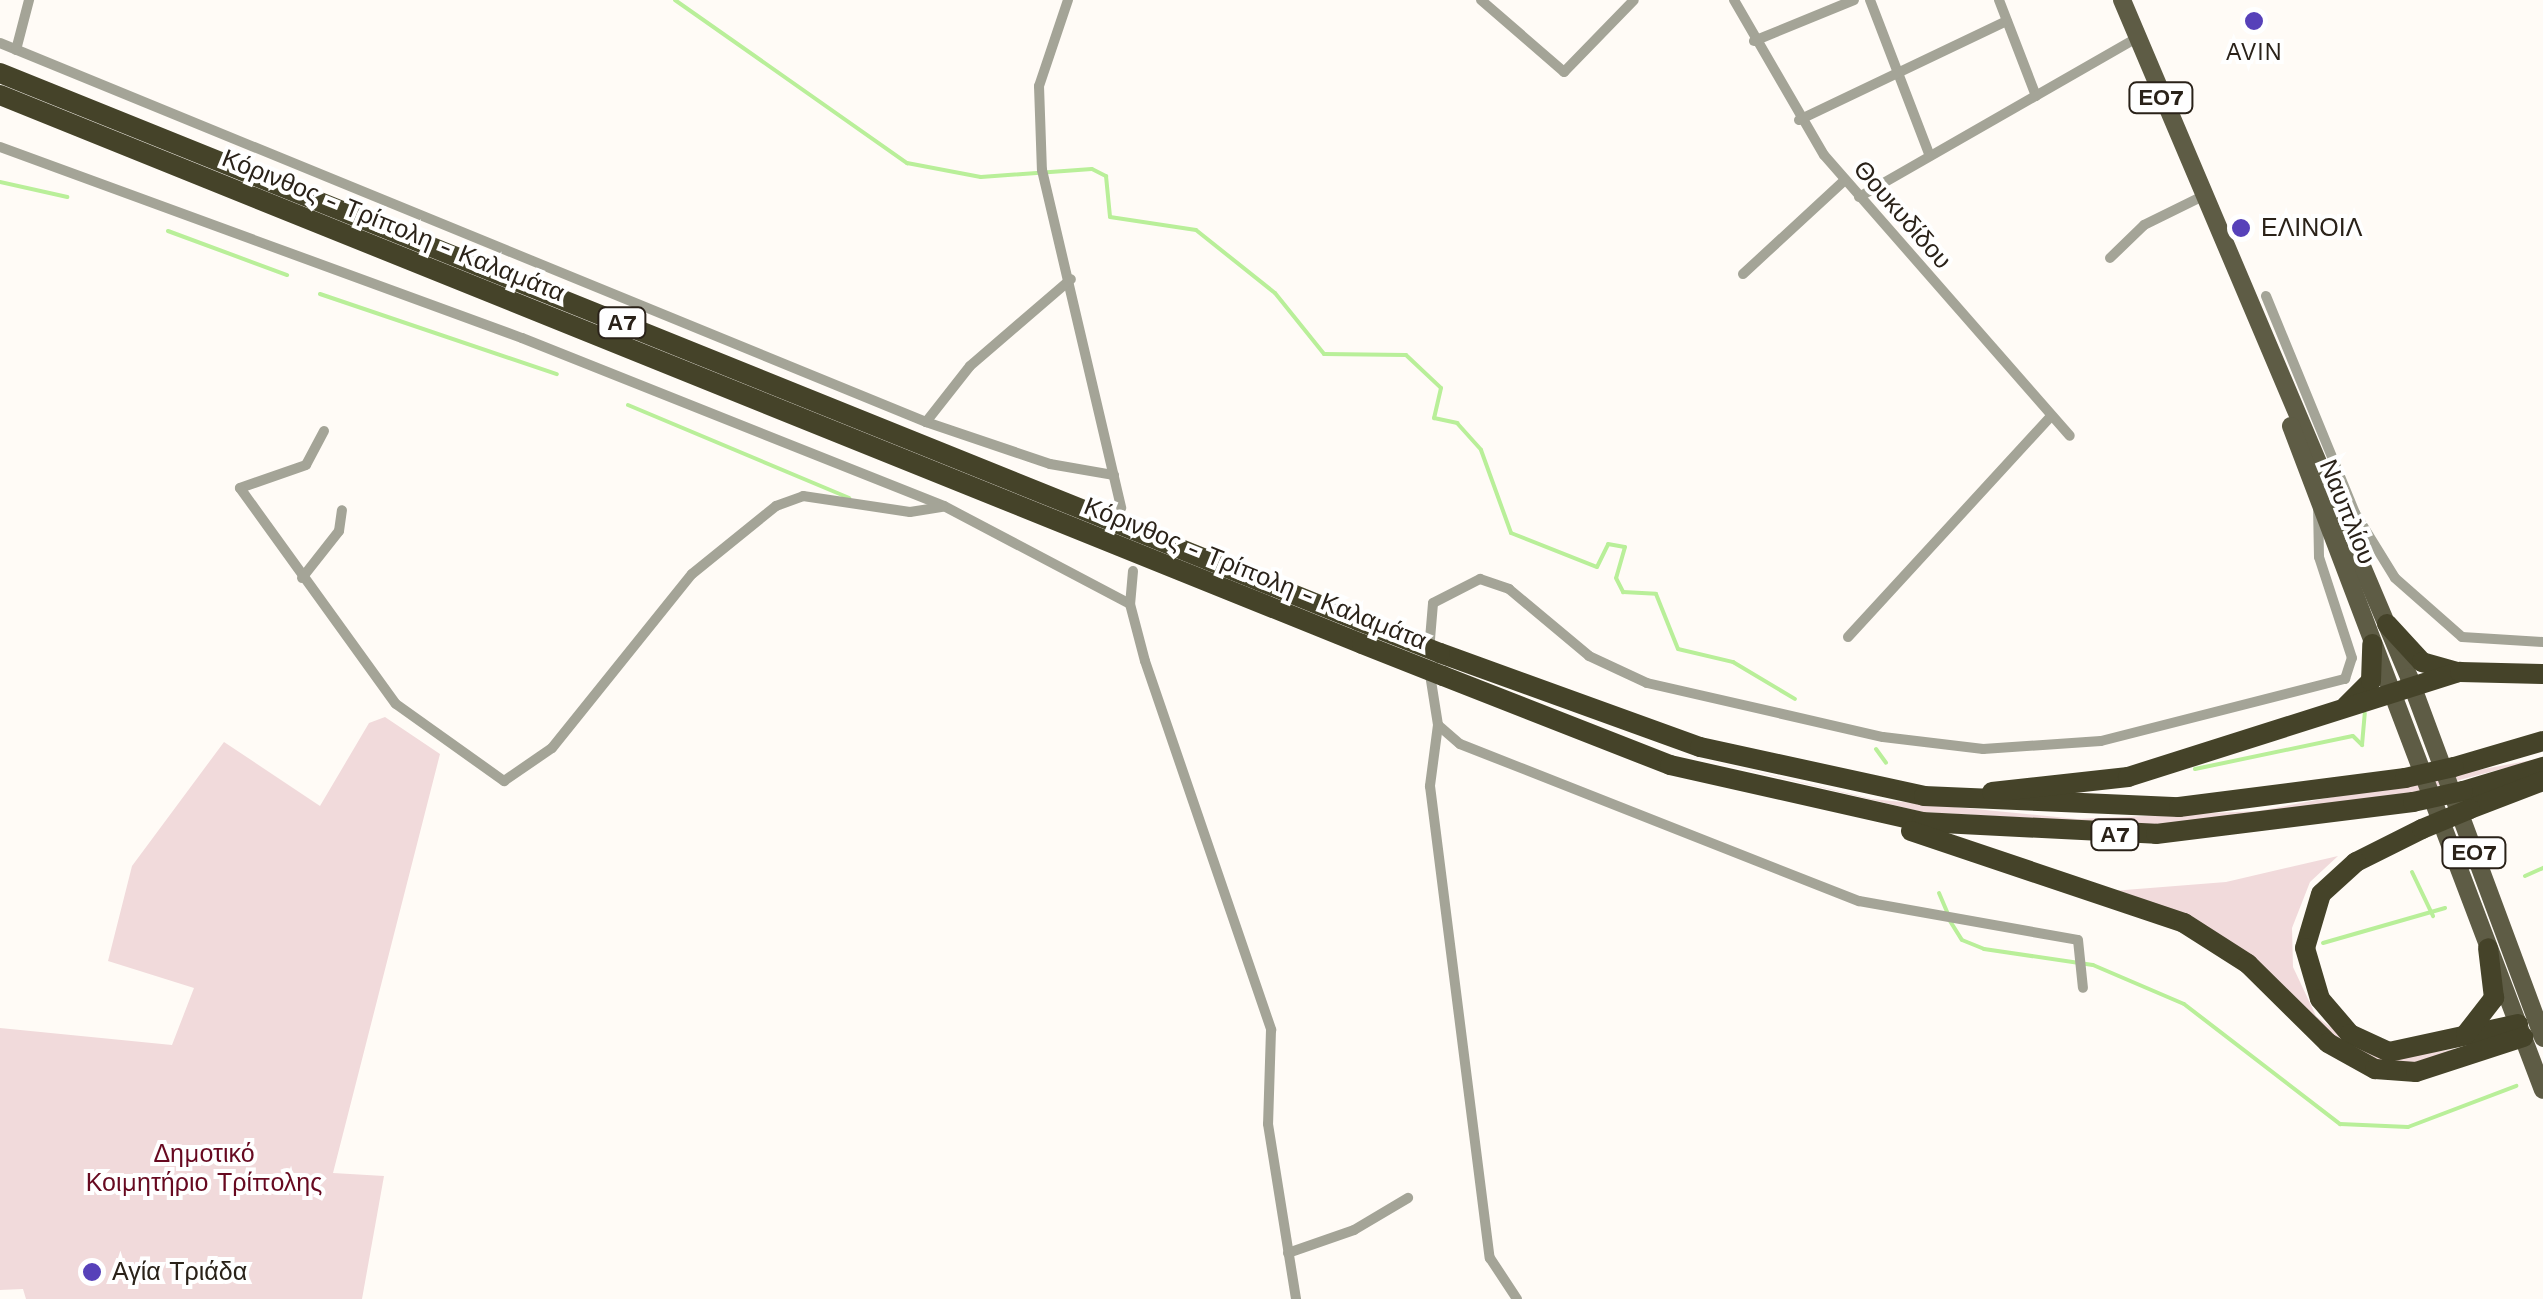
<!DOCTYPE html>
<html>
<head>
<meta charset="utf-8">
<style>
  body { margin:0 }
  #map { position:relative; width:2543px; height:1299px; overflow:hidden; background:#fffbf6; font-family:"Work Sans",sans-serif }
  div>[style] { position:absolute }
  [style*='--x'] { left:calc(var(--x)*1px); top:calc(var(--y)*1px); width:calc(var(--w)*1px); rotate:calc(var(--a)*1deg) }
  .green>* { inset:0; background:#f1dadb }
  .stream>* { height:4px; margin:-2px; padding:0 2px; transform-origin:2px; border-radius:2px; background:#b9ef99 }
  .street>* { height:10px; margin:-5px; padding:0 5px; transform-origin:5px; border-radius:5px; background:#a4a497 }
  .primary>* { height:18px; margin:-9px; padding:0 9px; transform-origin:9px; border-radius:9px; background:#5e5c45 }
  .highway>* { height:20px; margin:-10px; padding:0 10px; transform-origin:10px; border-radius:10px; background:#454329 }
  .highway-bridge>* { height:20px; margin:-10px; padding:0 10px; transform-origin:10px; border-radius:10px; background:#454329 }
  .dots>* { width:28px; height:28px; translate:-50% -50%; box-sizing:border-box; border:5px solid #fff; border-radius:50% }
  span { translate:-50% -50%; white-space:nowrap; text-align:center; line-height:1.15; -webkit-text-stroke:8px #fff; paint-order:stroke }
  .shield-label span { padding:2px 8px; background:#fff; border:2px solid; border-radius:8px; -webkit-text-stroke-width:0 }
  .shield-label { font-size:22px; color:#2a2219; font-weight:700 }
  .poi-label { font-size:25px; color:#2a2219 }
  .left { translate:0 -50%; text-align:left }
  .street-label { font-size:25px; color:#2a2219 }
  .park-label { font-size:25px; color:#670920 }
</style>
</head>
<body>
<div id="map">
  <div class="green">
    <div style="clip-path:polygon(385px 717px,440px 754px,333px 1173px,384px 1176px,362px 1299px,26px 1299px,23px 1289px,0 1290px,0 1028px,172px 1045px,194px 988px,108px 961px,132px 866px,224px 742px,320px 806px,369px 723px)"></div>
    <div style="clip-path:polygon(1660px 749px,1872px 799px,2077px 819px,2258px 811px,2543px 758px,2410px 793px,2154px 825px,1923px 812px)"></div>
    <div style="clip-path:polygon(2338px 856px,2310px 882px,2292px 928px,2293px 967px,2316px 1016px,2354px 1045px,2403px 1057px,2499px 1042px,2401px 1066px,2345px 1052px,2268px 979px,2112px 891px,2226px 882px)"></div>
  </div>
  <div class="stream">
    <div style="--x:675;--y:0;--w:284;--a:35.1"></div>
    <div style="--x:907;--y:163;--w:75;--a:10.7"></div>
    <div style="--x:981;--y:177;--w:111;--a:-4.1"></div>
    <div style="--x:1092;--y:169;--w:16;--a:27"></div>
    <div style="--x:1106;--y:176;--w:41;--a:84.4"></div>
    <div style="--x:1110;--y:217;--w:87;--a:8.6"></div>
    <div style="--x:1196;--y:230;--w:101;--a:38.6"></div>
    <div style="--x:1275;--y:293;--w:78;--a:51.2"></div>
    <div style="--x:1324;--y:354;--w:82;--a:0.7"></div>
    <div style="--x:1406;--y:355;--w:48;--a:43.3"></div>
    <div style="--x:1441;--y:388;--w:31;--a:103"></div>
    <div style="--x:1434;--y:418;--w:24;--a:12"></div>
    <div style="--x:1457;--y:423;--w:36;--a:48"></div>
    <div style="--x:1481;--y:450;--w:88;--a:70.1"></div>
    <div style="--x:1511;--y:533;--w:92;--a:21.6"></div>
    <div style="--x:1597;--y:567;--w:25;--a:-64"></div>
    <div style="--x:1608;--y:544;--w:17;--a:10"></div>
    <div style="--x:1625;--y:547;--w:32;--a:106"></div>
    <div style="--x:1616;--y:578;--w:16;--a:63"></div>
    <div style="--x:1623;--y:592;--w:33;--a:3"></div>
    <div style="--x:1656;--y:594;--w:59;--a:68.2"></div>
    <div style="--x:1678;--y:649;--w:57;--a:13.3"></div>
    <div style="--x:1733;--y:662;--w:72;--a:30.8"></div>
    <div style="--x:0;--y:182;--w:69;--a:12.6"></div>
    <div style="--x:168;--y:231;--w:127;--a:20.3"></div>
    <div style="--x:320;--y:294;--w:250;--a:18.7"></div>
    <div style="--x:628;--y:405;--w:240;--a:22.8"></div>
    <div style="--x:1876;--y:749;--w:17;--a:54"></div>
    <div style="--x:2195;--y:769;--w:161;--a:-11.8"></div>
    <div style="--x:2353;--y:736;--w:13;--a:45"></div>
    <div style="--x:2362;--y:745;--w:32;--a:-85"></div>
    <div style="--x:2412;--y:872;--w:49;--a:64.5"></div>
    <div style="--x:2525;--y:876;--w:20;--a:-24"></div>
    <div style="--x:1939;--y:893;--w:21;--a:67"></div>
    <div style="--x:1950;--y:921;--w:22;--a:58"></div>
    <div style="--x:1962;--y:940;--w:24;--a:22"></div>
    <div style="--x:1984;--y:949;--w:110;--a:8.4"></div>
    <div style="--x:2093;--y:965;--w:99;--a:23.2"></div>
    <div style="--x:2184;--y:1004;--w:197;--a:37.6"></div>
    <div style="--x:2340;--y:1124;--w:68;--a:2.5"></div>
    <div style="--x:2408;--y:1127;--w:116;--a:-20.8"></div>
    <div style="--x:2323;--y:943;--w:127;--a:-16"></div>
  </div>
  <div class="street">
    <div style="--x:1068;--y:0;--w:91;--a:108.6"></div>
    <div style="--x:1039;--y:86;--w:84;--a:88"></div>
    <div style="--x:1042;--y:170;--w:347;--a:76.8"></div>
    <div style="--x:1481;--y:0;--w:110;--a:40.9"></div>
    <div style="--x:1564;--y:72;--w:100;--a:-45.8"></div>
    <div style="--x:1734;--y:0;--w:179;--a:59.9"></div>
    <div style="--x:1824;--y:155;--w:373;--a:48.8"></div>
    <div style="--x:1870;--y:0;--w:167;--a:69"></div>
    <div style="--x:1999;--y:0;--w:103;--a:68.9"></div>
    <div style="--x:1754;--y:41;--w:108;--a:-22.3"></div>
    <div style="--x:0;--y:43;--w:1001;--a:22.26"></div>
    <div style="--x:926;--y:422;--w:131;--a:18.7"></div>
    <div style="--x:1050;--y:464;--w:65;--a:9.8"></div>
    <div style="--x:16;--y:50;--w:52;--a:-75.4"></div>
    <div style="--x:1799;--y:120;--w:230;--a:-25.5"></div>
    <div style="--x:0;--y:147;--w:556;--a:20.1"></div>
    <div style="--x:522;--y:338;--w:454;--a:21.7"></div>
    <div style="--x:944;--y:506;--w:210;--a:27.8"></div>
    <div style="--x:1859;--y:197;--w:320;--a:-29.8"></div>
    <div style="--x:2110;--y:258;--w:47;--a:-44.1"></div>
    <div style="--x:2144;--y:225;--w:64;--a:-26.2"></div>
    <div style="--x:1743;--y:274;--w:139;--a:-42.7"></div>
    <div style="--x:2266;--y:296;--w:235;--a:67.7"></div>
    <div style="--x:2355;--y:513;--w:76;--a:58.4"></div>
    <div style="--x:2395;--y:578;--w:89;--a:41.4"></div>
    <div style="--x:2462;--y:637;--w:81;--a:3.5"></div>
    <div style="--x:926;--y:422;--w:71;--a:-51.8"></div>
    <div style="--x:970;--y:366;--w:133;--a:-40.7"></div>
    <div style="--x:324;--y:431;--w:38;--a:118"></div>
    <div style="--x:306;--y:465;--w:70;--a:160.8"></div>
    <div style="--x:240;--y:488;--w:266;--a:54.2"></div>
    <div style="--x:396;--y:704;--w:133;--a:35.5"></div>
    <div style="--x:504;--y:781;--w:58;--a:-34.5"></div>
    <div style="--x:552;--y:748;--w:223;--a:-51.2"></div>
    <div style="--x:692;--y:574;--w:108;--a:-39"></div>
    <div style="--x:776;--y:506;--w:29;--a:-20"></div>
    <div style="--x:803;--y:496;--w:108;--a:8.5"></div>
    <div style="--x:910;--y:512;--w:33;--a:-9"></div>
    <div style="--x:1133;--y:571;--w:33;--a:95"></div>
    <div style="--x:1130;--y:604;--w:59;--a:75.3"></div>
    <div style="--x:1145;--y:661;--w:390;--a:71.1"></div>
    <div style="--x:1271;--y:1030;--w:94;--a:91.8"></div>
    <div style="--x:1268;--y:1124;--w:177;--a:80.9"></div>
    <div style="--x:302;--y:578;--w:60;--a:-51.8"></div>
    <div style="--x:339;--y:531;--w:21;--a:-82"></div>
    <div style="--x:1848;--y:637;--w:300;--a:-47.4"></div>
    <div style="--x:1429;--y:651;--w:48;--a:-85.2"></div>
    <div style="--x:1433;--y:603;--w:53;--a:-27.1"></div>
    <div style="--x:1480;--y:579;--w:31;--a:19"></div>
    <div style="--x:1509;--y:589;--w:104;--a:39.9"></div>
    <div style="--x:1589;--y:656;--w:64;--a:25"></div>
    <div style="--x:1647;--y:683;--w:242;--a:12.9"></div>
    <div style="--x:1883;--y:737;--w:101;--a:6.8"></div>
    <div style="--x:1983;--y:749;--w:118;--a:-3.9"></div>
    <div style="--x:2101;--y:741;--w:252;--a:-14.3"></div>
    <div style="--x:2345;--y:679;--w:22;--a:-72"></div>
    <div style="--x:2352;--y:658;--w:106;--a:-108.1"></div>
    <div style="--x:2319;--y:557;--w:51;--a:-91.1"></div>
    <div style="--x:1429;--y:668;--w:58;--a:81"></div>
    <div style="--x:1438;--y:725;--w:29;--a:41"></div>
    <div style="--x:1460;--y:744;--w:429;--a:21.5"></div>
    <div style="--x:1859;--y:901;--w:222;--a:10.1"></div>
    <div style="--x:2078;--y:940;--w:48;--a:84.1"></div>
    <div style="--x:1438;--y:725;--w:62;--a:97.5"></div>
    <div style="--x:1430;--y:786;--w:476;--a:82.8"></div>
    <div style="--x:1490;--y:1258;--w:49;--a:56.6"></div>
    <div style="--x:1288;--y:1253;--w:70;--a:-19.2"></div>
    <div style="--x:1354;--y:1230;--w:63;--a:-30.7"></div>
  </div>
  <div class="primary">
    <div style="--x:2122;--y:0;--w:735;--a:67.03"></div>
    <div style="--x:2409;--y:677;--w:385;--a:69.6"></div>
    <div style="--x:2291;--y:426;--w:710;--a:69.22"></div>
  </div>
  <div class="highway">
    <div style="--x:0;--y:73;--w:1465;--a:21.96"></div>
    <div style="--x:0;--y:95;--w:1468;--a:21.95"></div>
    <div style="--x:2387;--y:624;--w:52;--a:47.4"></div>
    <div style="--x:2422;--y:662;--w:37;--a:16"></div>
    <div style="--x:1440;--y:653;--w:276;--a:19.9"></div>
    <div style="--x:1700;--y:747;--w:229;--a:12.3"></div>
    <div style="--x:1924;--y:796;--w:255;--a:2.5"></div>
    <div style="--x:2179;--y:807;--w:228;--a:-7.3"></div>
    <div style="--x:1443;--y:676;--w:244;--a:21.4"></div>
    <div style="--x:1670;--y:765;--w:258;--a:12.7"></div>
    <div style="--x:1922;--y:822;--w:234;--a:2.9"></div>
    <div style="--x:2156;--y:834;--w:259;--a:-7.1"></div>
    <div style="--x:2346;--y:706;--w:35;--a:-45"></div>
    <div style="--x:2371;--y:681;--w:37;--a:-88"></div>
    <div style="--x:2454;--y:767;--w:93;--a:-16.3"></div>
    <div style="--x:2463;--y:791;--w:84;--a:-16.7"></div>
    <div style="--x:1992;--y:792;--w:137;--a:-6.3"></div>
    <div style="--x:2128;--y:777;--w:348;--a:-17.6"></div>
    <div style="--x:2460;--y:672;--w:83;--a:1.4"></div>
    <div style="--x:2470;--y:809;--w:78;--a:-21"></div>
    <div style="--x:2422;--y:829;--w:74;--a:153.4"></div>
    <div style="--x:2356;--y:862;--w:47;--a:137.6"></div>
    <div style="--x:2321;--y:894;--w:56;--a:106.5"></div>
    <div style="--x:2305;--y:948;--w:53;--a:73.6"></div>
    <div style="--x:2320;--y:999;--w:46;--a:49.4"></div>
    <div style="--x:2350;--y:1034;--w:43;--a:24.8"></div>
    <div style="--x:2389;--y:1052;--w:132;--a:-12.2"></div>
    <div style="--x:1911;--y:831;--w:288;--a:18.6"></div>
    <div style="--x:2184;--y:923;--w:76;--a:32.6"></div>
    <div style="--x:2248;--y:964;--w:112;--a:44.6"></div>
    <div style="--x:2328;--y:1043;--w:54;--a:29"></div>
    <div style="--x:2375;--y:1069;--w:41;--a:4.2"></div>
    <div style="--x:2416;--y:1072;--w:113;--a:-18.1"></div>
    <div style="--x:2466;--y:1034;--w:46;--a:-52.1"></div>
    <div style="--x:2494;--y:998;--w:50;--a:-96.8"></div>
  </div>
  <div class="highway-bridge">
    <div style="--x:1359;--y:621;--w:87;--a:21.6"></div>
    <div style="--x:1362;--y:644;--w:87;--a:21.6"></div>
    <div style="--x:2405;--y:778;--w:50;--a:-12.7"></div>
    <div style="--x:2413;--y:802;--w:51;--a:-12.4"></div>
    <div style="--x:2422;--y:829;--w:52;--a:-22.6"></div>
  </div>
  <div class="dots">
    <div style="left:2254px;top:21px;background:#5741b9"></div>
    <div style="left:2241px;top:228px;background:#5741b9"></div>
    <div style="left:92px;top:1272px;background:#5741b9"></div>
  </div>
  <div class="shield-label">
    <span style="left:2161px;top:98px">ΕΟ7</span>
    <span style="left:622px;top:323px">Α7</span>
    <span style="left:2115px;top:835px">Α7</span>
    <span style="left:2474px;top:853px">ΕΟ7</span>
  </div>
  <div class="poi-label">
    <span style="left:2254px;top:52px">AVIN</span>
    <span class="left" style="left:2261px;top:228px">ΕΛΙΝΟΙΛ</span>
    <span class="left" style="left:112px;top:1272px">Αγία Τριάδα</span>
  </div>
  <div class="street-label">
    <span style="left:1902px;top:215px;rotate:49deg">Θουκυδίδου</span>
    <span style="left:393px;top:226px;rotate:22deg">Κόρινθος - Τρίπολη - Καλαμάτα</span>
    <span style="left:2347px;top:512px;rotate:68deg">Ναυπλίου</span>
    <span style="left:1255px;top:574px;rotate:22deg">Κόρινθος - Τρίπολη - Καλαμάτα</span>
  </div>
  <div class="park-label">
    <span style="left:204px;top:1169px">Δημοτικό<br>Κοιμητήριο Τρίπολης</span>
  </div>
</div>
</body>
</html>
